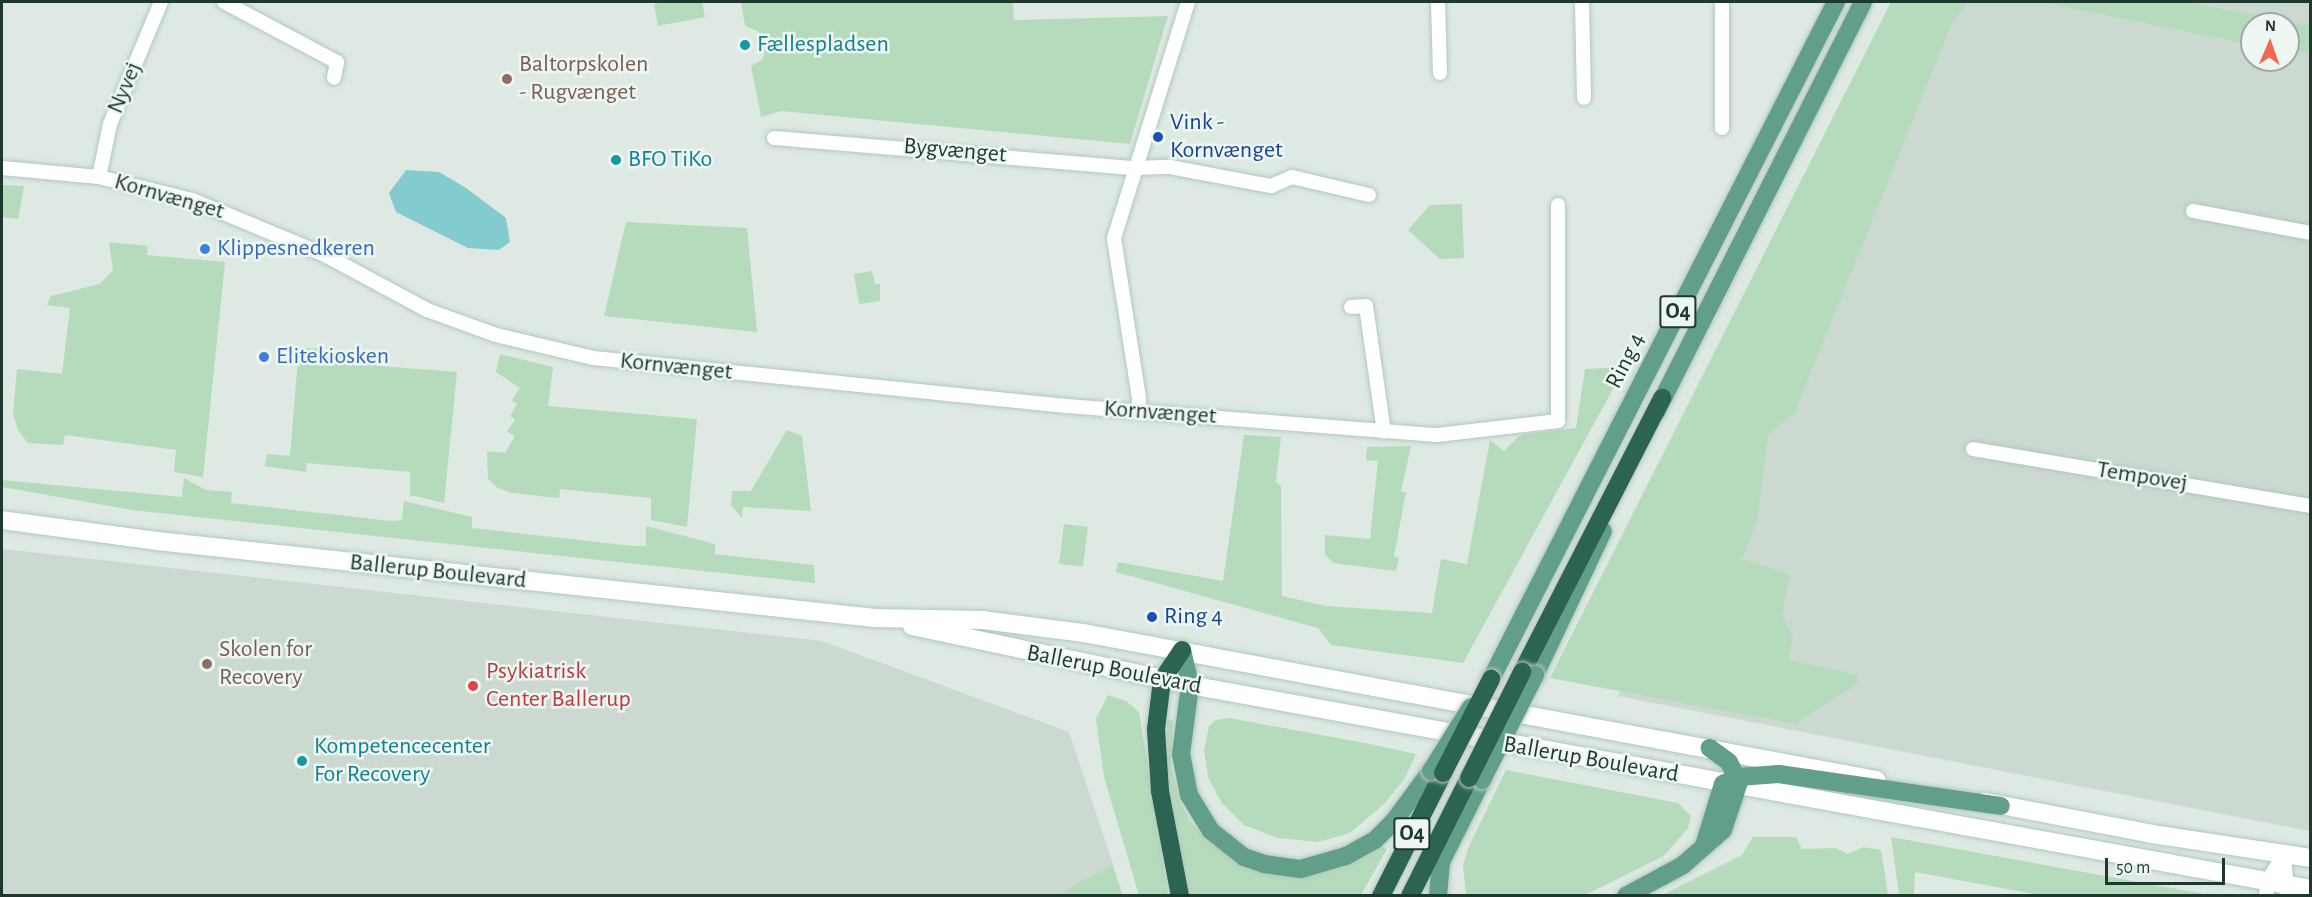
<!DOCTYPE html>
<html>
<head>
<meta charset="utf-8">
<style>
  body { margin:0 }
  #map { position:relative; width:2312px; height:897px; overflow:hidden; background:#dde9e2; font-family:"Alegreya Sans",sans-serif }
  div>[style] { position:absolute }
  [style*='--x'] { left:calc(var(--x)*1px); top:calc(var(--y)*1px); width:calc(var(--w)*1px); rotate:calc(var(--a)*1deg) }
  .built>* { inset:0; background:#cbd9d1 }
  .green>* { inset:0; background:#b6dbbc; transform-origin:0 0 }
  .water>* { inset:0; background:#84cbcf }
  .roads { filter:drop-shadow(0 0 2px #b1c9bd) drop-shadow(0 0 2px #b1c9bd) }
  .street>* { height:14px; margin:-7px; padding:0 7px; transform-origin:7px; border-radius:7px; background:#fff }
  .secondary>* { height:18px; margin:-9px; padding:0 9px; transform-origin:9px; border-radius:9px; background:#fff }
  .primary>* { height:18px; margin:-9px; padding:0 9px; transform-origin:9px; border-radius:9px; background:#629f88 }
  .highway>* { height:18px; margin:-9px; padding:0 9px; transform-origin:9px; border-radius:9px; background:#2b6452 }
  .bridges { filter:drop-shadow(0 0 2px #c0c7c5) drop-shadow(0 0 2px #c0c7c5) }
  .primary-bridge>* { height:18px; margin:-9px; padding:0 9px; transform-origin:9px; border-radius:9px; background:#629f88 }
  .highway-bridge>* { height:18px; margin:-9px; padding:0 9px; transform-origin:9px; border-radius:9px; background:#2b6452 }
  .dots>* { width:16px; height:16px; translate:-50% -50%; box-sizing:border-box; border:3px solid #edf6f1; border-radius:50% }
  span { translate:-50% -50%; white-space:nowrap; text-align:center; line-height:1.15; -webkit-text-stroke:5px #edf6f1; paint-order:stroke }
  .shield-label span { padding:2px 4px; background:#edf6f1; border:2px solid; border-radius:4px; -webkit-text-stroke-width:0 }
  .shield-label { font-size:22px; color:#1f382f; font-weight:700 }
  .culture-label { font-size:24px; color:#0d838f }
  .left { translate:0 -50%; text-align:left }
  .education-label { font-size:24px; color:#785e54 }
  .street-label { font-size:24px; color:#1f382f }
  .transit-label { font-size:24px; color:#164399 }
  .shop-label { font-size:24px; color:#366cbe }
  .health-label { font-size:24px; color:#be3a42 }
  .frame { position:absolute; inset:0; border:3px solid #1f382f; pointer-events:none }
  .north { position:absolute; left:2240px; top:12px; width:60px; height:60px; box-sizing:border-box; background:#edf6f1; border:2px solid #9baaa3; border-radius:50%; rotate:2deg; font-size:16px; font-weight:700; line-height:24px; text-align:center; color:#1f382f }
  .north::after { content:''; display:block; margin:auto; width:21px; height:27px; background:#f16954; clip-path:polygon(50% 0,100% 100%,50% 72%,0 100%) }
  .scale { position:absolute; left:2105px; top:858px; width:120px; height:27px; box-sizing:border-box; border:3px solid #1f382f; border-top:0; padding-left:8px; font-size:18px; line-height:21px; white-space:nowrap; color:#1f382f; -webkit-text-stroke:4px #edf6f1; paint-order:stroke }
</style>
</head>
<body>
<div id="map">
  <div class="built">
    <div style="clip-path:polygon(evenodd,1912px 2px,2310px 2px,2310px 831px,1618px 696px,1912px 2px,2252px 24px,2288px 24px,2288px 60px,2252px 60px,2252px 24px)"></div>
    <div style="clip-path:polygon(2px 549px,822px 641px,1069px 732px,1123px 895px,2px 896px)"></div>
  </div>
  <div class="green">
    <div style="clip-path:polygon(669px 2px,702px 2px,705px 17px,658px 26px,654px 4px)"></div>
    <div style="clip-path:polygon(741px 2px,1013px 2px,1014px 20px,1168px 16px,1130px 144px,781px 111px,761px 117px,751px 66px,763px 59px,766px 44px,758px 31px,745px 26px)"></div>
    <div style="clip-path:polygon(1891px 2px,1968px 2px,1952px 23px,1794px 414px,1768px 435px,1757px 521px,1742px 559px,1790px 575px,1782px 616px,1793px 638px,1788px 660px,1859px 675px,1857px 684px,1795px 724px,1550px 678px)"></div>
    <div style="clip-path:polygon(2041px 2px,2186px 2px,2310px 25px,2310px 53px,2288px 50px,2288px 24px,2252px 24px,2252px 45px)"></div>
    <div style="clip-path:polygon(2px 185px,24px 186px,18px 219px,2px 217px)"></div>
    <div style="clip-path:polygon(1462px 204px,1464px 258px,1440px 259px,1408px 230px,1430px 205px)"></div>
    <div style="clip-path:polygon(626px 222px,747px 228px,757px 332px,604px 316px)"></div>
    <div style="clip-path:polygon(109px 242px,148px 246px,147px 255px,225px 262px,203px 477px,174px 472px,176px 450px,65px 435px,63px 445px,28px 443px,18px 430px,13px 414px,17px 369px,62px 374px,70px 308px,47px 305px,51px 296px,100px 284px,113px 270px)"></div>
    <div style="clip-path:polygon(872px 271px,875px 284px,880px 284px,880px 301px,859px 304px,854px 274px)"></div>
    <div style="clip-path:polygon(299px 347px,380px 356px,380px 366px,457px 372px,444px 503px,410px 495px,410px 472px,307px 463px,306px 472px,265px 466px,267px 454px,290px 456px)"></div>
    <div style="clip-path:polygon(500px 354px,553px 367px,548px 406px,697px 419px,687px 527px,651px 520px,651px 498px,560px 489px,559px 498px,512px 493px,498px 488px,488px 479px,487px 451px,505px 453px,515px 436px,507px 431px,515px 420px,510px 416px,517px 404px,512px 400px,520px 388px,496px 372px)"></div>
    <div style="clip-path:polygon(1625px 367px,1463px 663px,1331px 645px,1318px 628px,1116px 572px,1118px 562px,1223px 581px,1244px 435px,1281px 437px,1276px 482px,1281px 486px,1282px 596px,1326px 606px,1432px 613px,1441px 559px,1467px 564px,1490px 440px,1504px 451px,1520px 435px,1576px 428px,1585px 369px)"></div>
    <div style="clip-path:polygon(787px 430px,802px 436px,811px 511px,743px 507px,742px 518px,731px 505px,732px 491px,751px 491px)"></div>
    <div style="clip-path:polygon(1411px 446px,1401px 492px,1406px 492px,1394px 556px,1399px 558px,1396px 571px,1333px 563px,1325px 554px,1325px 535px,1370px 539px,1378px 461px,1366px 460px,1367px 447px)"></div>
    <div style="clip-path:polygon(184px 478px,206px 490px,232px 492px,231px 503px,391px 521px,402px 520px,404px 501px,472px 517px,472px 528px,633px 546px,646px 546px,646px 526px,715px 544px,715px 554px,814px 565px,815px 583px,132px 510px,2px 487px,2px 480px,182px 497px)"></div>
    <div style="left:1064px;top:524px;width:24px;height:40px;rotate:7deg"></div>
    <div style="clip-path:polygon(1108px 695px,1126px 701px,1139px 712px,1168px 895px,1139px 895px,1104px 777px,1096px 719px)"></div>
    <div style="clip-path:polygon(1229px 718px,1370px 744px,1416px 754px,1405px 778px,1386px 802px,1350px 833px,1318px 842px,1278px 838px,1244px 825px,1221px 802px,1208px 777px,1204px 750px,1209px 726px,1216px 720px)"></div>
    <div style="clip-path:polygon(1167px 719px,1173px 720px,1171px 766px,1180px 802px,1190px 821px,1211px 844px,1257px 871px,1286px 875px,1377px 844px,1387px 849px,1361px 895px,1189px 895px,1167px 777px)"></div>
    <div style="clip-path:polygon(1506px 770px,1678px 803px,1691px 816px,1688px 828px,1664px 856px,1585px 895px,1466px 895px,1463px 865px,1469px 846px)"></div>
    <div style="clip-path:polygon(1753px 837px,1796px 837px,1802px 849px,1836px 848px,1848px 854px,1863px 847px,1881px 850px,1888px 895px,1662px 895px,1742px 855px)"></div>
    <div style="clip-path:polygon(1891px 837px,2210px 895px,2040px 895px,1915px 872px,1914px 895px,1899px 895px)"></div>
    <div style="clip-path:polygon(1112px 865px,1122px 895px,1057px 895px)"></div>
  </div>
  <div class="water">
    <div style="clip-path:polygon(406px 170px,439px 172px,466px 188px,506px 218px,510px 242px,499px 250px,468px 248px,396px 212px,389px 193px)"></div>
  </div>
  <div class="roads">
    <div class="street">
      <div style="--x:224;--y:2;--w:128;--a:28"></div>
      <div style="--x:337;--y:62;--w:16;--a:101"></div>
      <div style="--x:1438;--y:2;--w:71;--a:88.4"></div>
      <div style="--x:1582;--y:2;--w:96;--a:88.8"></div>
      <div style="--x:1722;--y:128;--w:126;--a:-90"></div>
      <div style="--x:774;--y:138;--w:362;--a:4.8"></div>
      <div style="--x:1135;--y:168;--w:35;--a:-2"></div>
      <div style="--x:1170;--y:167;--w:103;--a:10.7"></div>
      <div style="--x:1271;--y:186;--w:23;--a:-23"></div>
      <div style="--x:1292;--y:177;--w:79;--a:13.2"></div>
      <div style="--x:2;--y:168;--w:97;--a:5.3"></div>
      <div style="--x:99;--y:177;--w:96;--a:13.9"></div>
      <div style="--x:192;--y:200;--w:144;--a:22.5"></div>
      <div style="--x:325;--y:255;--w:116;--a:28.3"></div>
      <div style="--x:427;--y:310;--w:73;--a:19.9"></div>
      <div style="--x:496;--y:335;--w:100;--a:13.3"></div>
      <div style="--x:593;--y:358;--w:476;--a:5.8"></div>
      <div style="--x:1067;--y:406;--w:371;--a:4.5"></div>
      <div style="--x:1437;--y:435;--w:122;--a:-6.6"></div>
      <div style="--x:1558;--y:421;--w:216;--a:-90"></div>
      <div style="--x:99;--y:177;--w:54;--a:-78.3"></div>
      <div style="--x:110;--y:124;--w:132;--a:-67.3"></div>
      <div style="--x:2193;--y:211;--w:119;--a:10.6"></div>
      <div style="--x:1351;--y:307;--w:15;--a:-4"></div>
      <div style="--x:1366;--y:306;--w:127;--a:81.9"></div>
      <div style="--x:1138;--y:412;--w:14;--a:-86"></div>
      <div style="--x:1139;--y:398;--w:162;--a:-98.9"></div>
      <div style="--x:1114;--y:238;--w:247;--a:-72.6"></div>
      <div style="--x:1973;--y:449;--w:342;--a:9.6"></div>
      <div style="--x:2284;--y:853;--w:43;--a:86"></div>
      <div style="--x:2266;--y:896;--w:15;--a:-82"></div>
      <div style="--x:2268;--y:881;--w:32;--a:-60"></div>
    </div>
    <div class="secondary">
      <div style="--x:2;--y:520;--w:156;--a:7.7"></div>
      <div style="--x:157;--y:541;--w:722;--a:6.12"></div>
      <div style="--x:875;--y:618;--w:108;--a:1.1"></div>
      <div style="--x:983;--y:620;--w:101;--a:7.4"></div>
      <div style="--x:1083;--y:633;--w:807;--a:10.5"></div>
      <div style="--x:912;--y:626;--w:307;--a:11.9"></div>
      <div style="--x:1212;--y:689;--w:1116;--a:10.32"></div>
      <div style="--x:1985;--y:802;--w:170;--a:10.8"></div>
      <div style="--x:2152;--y:834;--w:160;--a:8.6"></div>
    </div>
    <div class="primary">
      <div style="--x:1656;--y:412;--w:459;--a:-63.2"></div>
      <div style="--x:1182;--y:650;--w:36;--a:77"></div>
      <div style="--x:1190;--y:685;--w:70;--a:97.4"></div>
      <div style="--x:1181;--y:754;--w:42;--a:79"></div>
      <div style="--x:1189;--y:795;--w:42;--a:58.6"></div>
      <div style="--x:1211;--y:831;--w:42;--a:38.2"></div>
      <div style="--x:1244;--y:857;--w:21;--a:19"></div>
      <div style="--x:1264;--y:864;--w:37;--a:8"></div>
      <div style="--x:1301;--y:869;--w:47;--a:-16.1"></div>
      <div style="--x:1346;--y:856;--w:33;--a:-29"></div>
      <div style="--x:1375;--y:840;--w:27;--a:-45"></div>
      <div style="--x:1394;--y:821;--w:62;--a:-53.5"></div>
      <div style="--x:1535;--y:675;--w:159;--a:-64.7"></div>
      <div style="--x:1491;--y:679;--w:760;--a:-63"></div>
      <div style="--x:1704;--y:846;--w:65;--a:-73"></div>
      <div style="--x:1723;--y:784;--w:17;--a:-25"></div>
      <div style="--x:1738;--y:777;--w:41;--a:-4.2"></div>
      <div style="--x:1779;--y:774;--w:224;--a:8.2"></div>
      <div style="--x:1438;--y:896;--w:34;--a:-85"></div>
      <div style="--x:1441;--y:862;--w:92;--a:-63.4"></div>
      <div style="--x:1626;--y:896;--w:65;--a:-28.5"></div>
      <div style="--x:1683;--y:865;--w:53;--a:-41.2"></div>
      <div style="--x:1723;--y:830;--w:51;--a:-71.6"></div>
      <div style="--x:1739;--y:782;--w:22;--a:-117"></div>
      <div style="--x:1729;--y:762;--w:24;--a:-144"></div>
    </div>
    <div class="highway">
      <div style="--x:1522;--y:672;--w:308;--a:-62.9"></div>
      <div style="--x:1180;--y:896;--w:107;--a:-100.8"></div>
      <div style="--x:1160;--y:791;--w:62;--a:-93.7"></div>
      <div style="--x:1156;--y:729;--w:49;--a:-83"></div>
      <div style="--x:1162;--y:680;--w:36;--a:-56"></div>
      <div style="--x:1381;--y:896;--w:138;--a:-63.2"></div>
      <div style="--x:1410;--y:896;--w:132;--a:-63.4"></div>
    </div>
  </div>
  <div class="bridges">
    <div class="primary-bridge">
      <div style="--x:1431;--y:771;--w:75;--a:-58"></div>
      <div style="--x:1482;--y:780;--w:118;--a:-63.2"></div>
    </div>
    <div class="highway-bridge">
      <div style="--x:1443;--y:773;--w:106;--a:-62.9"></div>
      <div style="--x:1469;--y:778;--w:119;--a:-63.4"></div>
    </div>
  </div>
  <div class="dots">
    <div style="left:745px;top:45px;background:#0f9aa8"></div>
    <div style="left:507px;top:79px;background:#8d6e63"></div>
    <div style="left:1158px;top:137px;background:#1a4fb4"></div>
    <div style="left:616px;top:160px;background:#0f9aa8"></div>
    <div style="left:205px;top:249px;background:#3f7fe0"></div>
    <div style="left:264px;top:357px;background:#3f7fe0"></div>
    <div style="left:1152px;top:617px;background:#1a4fb4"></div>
    <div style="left:207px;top:664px;background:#8d6e63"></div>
    <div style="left:473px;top:686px;background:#e0444e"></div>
    <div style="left:302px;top:761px;background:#0f9aa8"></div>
  </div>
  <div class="shield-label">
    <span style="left:1678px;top:312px">O4</span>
    <span style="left:1412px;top:834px">O4</span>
  </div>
  <div class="culture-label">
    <span class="left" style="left:757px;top:45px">Fællespladsen</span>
    <span class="left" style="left:628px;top:160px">BFO TiKo</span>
    <span class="left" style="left:314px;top:761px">Kompetencecenter<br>For Recovery</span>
  </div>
  <div class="education-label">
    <span class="left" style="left:519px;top:79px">Baltorpskolen<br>- Rugvænget</span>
    <span class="left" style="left:219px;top:664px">Skolen for<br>Recovery</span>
  </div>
  <div class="street-label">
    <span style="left:125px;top:88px;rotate:-67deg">Nyvej</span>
    <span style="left:955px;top:151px;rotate:5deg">Bygvænget</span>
    <span style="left:169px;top:197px;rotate:16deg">Kornvænget</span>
    <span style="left:1626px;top:361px;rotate:-63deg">Ring 4</span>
    <span style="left:676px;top:367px;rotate:6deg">Kornvænget</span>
    <span style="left:1160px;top:413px;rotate:4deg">Kornvænget</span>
    <span style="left:2142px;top:477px;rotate:9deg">Tempovej</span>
    <span style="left:438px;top:572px;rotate:6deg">Ballerup Boulevard</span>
    <span style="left:1114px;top:670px;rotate:11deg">Ballerup Boulevard</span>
    <span style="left:1591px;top:760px;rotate:10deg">Ballerup Boulevard</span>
  </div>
  <div class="transit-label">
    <span class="left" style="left:1170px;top:137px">Vink -<br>Kornvænget</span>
    <span class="left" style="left:1164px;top:617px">Ring 4</span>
  </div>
  <div class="shop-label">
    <span class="left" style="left:217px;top:249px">Klippesnedkeren</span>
    <span class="left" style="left:276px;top:357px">Elitekiosken</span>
  </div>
  <div class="health-label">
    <span class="left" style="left:486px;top:686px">Psykiatrisk<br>Center Ballerup</span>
  </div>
  <div class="frame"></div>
  <div class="north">N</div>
  <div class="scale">50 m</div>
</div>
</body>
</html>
